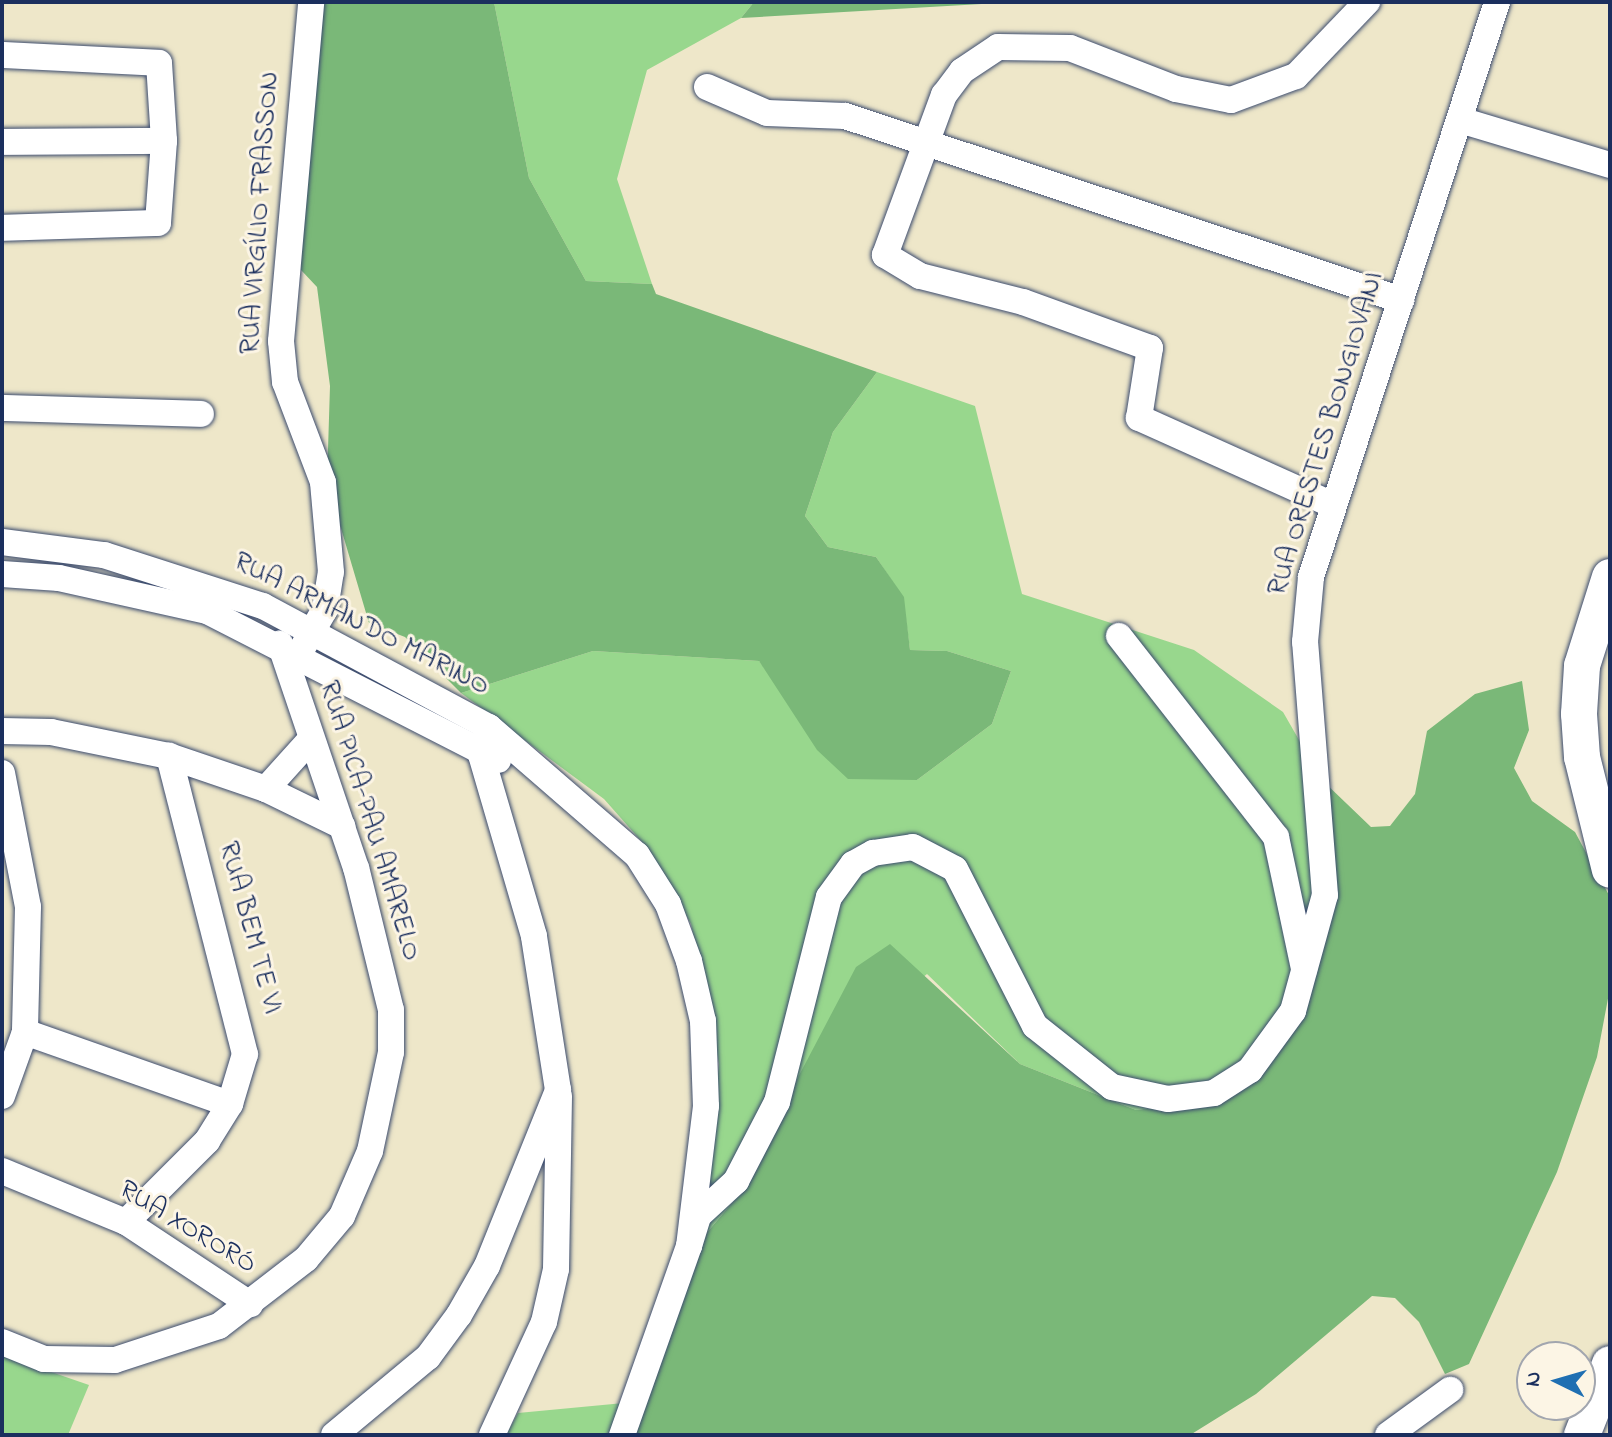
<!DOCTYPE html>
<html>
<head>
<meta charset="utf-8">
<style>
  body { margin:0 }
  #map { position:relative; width:1612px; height:1437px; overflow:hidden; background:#eee7c9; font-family:"Indie Flower",sans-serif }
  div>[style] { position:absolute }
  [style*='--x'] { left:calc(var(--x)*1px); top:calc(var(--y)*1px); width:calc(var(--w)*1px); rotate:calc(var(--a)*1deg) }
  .green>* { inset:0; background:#98d78d }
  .forest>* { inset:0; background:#7ab878 }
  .roads { filter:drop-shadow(0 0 2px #3b4b6e) drop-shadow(0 0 2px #3b4b6e) }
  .street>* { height:26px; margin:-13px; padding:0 13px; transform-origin:13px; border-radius:13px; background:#fff }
  .secondary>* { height:36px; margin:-18px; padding:0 18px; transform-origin:18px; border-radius:18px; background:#fff }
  span { translate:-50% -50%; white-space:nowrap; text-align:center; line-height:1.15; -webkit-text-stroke:6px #fcf5e5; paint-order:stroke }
  .street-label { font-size:28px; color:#1b2f5e }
  .frame { position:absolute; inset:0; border:4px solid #1b2f5e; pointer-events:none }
  .north { position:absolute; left:1516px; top:1341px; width:80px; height:80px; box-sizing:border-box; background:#fcf5e5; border:2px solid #a2a6af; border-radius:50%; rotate:275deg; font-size:22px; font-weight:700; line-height:32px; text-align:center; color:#1b2f5e }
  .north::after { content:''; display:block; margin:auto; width:28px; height:36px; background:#1f6fb2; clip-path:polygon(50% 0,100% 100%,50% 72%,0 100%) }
</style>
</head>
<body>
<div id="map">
  <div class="green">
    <div style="clip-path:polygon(494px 2px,754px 2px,741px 18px,647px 70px,617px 179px,652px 284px,586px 281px,529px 178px)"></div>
    <div style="clip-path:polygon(877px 372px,975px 406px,1022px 594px,1194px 650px,1283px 712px,1322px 780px,1314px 934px,1272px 1040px,1212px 1100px,1136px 1110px,1020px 1064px,927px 974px,790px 1085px,732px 1203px,699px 1242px,719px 1064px,691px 924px,650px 851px,604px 799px,461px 693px,593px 651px,759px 661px,785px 695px,917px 780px,992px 724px,1011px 671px,947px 651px,910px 650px,903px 597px,876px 557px,828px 547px,805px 516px,833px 432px)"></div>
    <div style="clip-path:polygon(2px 1355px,89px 1385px,68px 1435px,2px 1435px)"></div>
    <div style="clip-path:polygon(645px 1401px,632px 1435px,506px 1435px,518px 1413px)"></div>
  </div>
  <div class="forest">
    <div style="clip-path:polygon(307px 2px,494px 2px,529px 178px,586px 281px,652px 284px,656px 294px,877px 372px,833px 432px,805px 516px,828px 547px,876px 557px,904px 597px,910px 650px,947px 651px,1011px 671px,992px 724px,917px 780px,848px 779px,817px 750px,759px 661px,593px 651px,461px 693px,405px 637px,369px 623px,327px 481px,330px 386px,317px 287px,301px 270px)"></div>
    <div style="clip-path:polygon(754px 2px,1016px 2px,741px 18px)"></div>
    <div style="clip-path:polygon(1522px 681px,1529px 730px,1514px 768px,1532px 801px,1575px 832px,1610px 897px,1610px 988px,1597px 1057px,1557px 1172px,1469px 1364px,1445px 1374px,1419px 1322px,1395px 1298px,1372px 1296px,1256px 1394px,1190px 1435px,632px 1435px,699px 1242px,732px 1203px,856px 967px,890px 944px,1020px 1064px,1136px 1110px,1212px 1100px,1272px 1040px,1314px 934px,1322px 780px,1371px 827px,1390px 826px,1415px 794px,1427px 731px,1475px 694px)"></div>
  </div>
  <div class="roads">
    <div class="street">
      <div style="--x:2;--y:55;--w:157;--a:2.9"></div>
      <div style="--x:159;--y:63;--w:78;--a:86.3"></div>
      <div style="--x:164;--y:141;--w:82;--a:94.2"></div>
      <div style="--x:158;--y:223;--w:156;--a:178.2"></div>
      <div style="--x:707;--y:87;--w:65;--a:23.4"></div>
      <div style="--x:767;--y:113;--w:78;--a:2.2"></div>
      <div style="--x:845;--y:116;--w:586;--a:18.31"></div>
      <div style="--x:1460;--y:120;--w:157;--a:16.7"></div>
      <div style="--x:2;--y:142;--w:162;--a:-0.4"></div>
      <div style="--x:2;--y:408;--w:199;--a:1.7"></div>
      <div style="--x:1333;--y:505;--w:213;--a:-155.8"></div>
      <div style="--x:1139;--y:418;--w:71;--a:-81.1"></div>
      <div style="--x:1150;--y:348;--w:135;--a:-160.1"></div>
      <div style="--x:1023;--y:302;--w:106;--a:-165.8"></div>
      <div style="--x:920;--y:276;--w:41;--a:-149"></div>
      <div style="--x:885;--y:255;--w:171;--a:-69.8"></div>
      <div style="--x:944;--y:95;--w:30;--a:-53"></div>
      <div style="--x:962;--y:71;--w:43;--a:-33.7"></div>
      <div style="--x:998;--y:47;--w:72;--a:0.8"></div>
      <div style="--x:1070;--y:48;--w:114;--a:21.1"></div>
      <div style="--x:1176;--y:89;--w:56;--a:11.3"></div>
      <div style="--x:1231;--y:100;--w:69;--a:-20.3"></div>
      <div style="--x:1296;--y:76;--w:103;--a:-46.2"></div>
      <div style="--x:2;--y:542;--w:103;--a:7.3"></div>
      <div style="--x:104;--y:555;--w:167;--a:17.8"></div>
      <div style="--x:263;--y:606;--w:256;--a:28.2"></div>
      <div style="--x:489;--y:727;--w:196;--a:40.9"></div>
      <div style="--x:637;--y:855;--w:58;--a:57.7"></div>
      <div style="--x:668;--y:904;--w:61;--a:69.8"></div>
      <div style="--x:689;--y:961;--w:62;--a:76.9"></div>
      <div style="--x:703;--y:1021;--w:85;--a:88"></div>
      <div style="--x:706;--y:1106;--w:141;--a:96.9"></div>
      <div style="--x:689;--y:1246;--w:201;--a:109.5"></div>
      <div style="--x:2;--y:574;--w:57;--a:4"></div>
      <div style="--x:59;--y:578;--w:152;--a:12.6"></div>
      <div style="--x:207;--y:611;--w:327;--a:27.1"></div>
      <div style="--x:1119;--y:636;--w:255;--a:52"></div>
      <div style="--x:1276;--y:837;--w:135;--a:78"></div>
      <div style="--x:303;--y:647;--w:44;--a:-59.9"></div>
      <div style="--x:325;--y:609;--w:37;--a:-81"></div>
      <div style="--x:331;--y:572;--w:90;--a:-95.1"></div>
      <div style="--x:323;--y:482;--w:107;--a:-110.8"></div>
      <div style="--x:285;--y:382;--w:41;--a:-95.6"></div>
      <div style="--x:281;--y:341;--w:340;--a:-84.9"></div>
      <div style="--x:2;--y:731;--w:49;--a:1.2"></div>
      <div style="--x:51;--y:732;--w:120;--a:11.5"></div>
      <div style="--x:169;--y:756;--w:102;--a:18.8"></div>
      <div style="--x:266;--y:789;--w:85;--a:26"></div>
      <div style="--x:2;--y:773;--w:136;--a:79"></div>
      <div style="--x:28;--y:907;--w:125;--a:91.4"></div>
      <div style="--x:25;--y:1032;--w:68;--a:109.8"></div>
      <div style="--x:266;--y:789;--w:67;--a:-48"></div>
      <div style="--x:25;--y:1032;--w:217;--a:19.4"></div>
      <div style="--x:2;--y:1171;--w:134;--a:22.4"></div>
      <div style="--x:126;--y:1222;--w:149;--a:33.5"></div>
      <div style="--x:126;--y:1222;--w:115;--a:-45"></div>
      <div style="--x:207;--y:1141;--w:44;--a:-58.1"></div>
      <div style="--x:230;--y:1104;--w:52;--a:-73.3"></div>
      <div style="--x:245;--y:1054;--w:308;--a:-104.3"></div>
      <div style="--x:689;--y:1246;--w:31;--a:-73"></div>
      <div style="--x:698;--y:1216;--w:52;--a:-42.6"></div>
      <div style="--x:736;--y:1181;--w:89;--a:-62.6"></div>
      <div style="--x:777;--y:1102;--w:211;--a:-75.8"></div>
      <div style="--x:829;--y:897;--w:41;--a:-54"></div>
      <div style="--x:853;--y:864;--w:23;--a:-29"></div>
      <div style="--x:873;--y:853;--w:40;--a:-8.5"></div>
      <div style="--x:913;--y:847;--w:47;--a:27.6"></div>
      <div style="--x:955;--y:869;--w:176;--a:63"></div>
      <div style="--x:1035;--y:1026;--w:98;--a:38.4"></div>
      <div style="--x:1112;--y:1087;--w:57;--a:12.1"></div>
      <div style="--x:1168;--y:1099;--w:46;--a:-7.4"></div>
      <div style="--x:1214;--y:1093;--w:43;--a:-32.6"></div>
      <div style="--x:1250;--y:1070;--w:73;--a:-53.9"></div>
      <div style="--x:1293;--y:1011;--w:120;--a:-74.6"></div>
      <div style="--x:1325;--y:895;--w:254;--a:-94.5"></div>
      <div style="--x:1305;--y:642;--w:65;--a:-84.7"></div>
      <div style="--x:1311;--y:577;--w:604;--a:-72.07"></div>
      <div style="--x:2;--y:1342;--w:45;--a:22"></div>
      <div style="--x:44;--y:1359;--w:71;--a:0.8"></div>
      <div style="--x:115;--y:1360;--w:109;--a:-18.1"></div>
      <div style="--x:219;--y:1326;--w:110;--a:-37.6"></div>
      <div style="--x:306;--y:1259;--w:56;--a:-50.1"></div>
      <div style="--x:342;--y:1216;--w:71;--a:-66.7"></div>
      <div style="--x:370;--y:1151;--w:101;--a:-78"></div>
      <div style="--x:391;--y:1052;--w:42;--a:-90"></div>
      <div style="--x:391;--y:1010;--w:146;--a:-103.8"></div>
      <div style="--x:356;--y:868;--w:237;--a:-108.7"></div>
      <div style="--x:334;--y:1435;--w:122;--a:-39.7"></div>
      <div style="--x:428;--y:1357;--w:52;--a:-53.6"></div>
      <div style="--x:459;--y:1315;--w:56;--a:-60.3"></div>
      <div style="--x:487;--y:1266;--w:190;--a:-68"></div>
      <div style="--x:558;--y:1090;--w:156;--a:-98.9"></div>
      <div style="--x:534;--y:936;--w:189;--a:-106.3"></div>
      <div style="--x:481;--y:755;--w:29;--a:-74"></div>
      <div style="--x:492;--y:1435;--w:124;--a:-65.3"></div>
      <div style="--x:544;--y:1322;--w:54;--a:-77.2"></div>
      <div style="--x:556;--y:1269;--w:173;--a:-89"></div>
      <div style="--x:1388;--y:1435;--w:77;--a:-36"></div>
    </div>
    <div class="secondary">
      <div style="--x:1610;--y:577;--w:93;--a:107.5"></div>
      <div style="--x:1582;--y:666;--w:48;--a:93.6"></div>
      <div style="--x:1579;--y:714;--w:43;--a:86"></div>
      <div style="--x:1582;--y:757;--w:116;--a:76.1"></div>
      <div style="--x:1582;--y:1435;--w:76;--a:-68.5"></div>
    </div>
  </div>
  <div class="street-label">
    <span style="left:261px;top:213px;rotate:-86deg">RUA VIRGÍLIO FRASSON</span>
    <span style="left:1327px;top:434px;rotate:-73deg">RUA ORESTES BONGIOVANI</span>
    <span style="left:361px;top:625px;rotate:27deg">RUA ARMANDO MARINO</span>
    <span style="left:369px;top:821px;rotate:73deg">RUA PICA-PAU AMARELO</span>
    <span style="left:249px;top:928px;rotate:75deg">RUA BEM TE VI</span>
    <span style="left:187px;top:1228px;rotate:31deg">RUA XORORÓ</span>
  </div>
  <div class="frame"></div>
  <div class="north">N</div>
</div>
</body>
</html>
